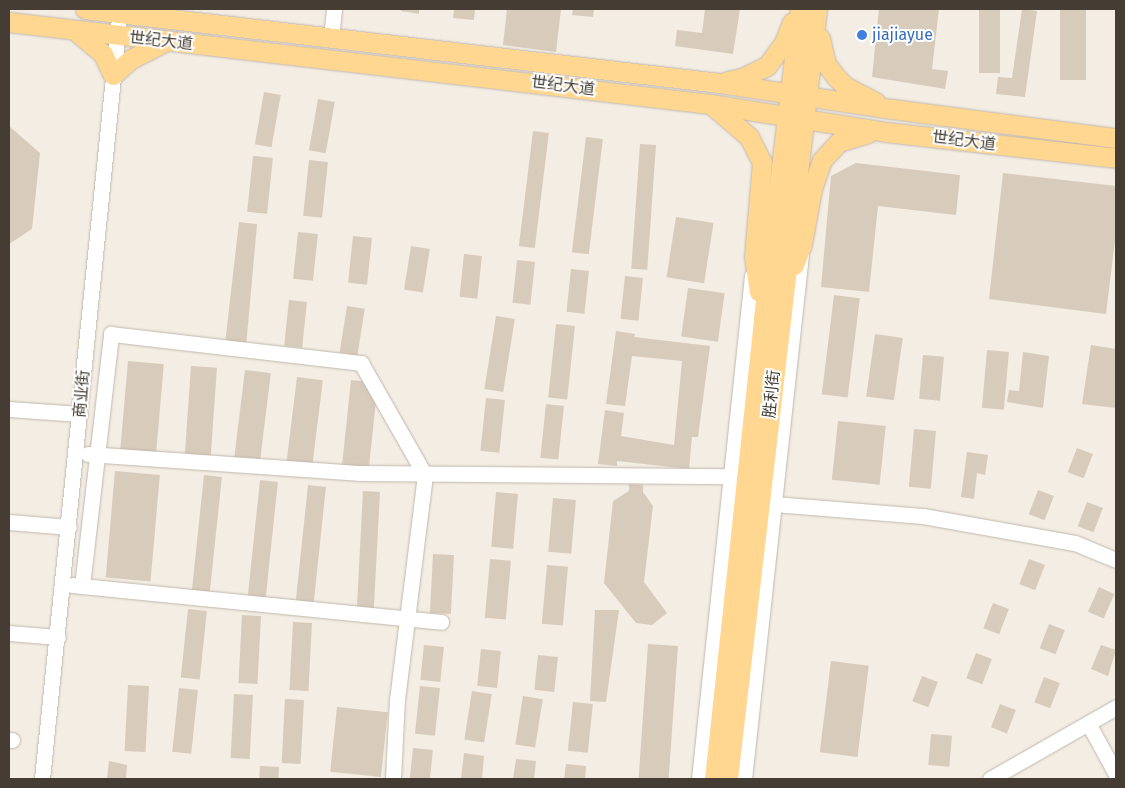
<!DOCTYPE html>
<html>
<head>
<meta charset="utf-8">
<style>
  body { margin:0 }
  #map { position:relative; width:1125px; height:788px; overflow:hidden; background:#f3ede4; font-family:"Fira Sans","Noto Sans SC",sans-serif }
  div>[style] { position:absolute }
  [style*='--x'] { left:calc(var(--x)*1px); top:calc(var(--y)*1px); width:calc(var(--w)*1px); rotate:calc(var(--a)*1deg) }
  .building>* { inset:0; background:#d7cbbc; transform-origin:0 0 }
  .roads { filter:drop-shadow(0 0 1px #c1b7aa) drop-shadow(0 0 1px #c1b7aa) }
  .minor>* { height:15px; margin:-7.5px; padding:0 7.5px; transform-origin:7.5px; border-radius:7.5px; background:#fff }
  .major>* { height:19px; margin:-9.5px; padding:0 9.5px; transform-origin:9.5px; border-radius:9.5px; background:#ffd791 }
  .dots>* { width:14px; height:14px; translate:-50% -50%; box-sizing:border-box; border:2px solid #fff; border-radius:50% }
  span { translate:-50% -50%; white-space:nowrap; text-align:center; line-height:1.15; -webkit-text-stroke:4px #fff; paint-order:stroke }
  .shop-label { font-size:16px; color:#366cbe }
  .left { translate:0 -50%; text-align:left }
  .street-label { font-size:16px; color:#453d34 }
  .frame { position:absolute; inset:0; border:10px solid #453d34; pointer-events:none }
</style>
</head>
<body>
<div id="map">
  <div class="building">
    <div style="clip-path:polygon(401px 9px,419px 9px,419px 14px,401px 11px)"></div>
    <div style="clip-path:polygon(454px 9px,475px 9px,474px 20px,453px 18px)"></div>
    <div style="clip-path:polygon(507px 9px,561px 9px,556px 52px,503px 45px)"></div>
    <div style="clip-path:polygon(573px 9px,594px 9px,593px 17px,572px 15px)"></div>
    <div style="clip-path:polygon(705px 9px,740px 9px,733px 54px,675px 46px,677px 30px,702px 33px)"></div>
    <div style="clip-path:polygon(879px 9px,939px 9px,932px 69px,948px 71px,945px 89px,872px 77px)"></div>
    <div style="left:979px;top:9px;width:21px;height:64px"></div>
    <div style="clip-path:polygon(1022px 9px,1037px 11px,1025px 97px,996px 94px,998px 77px,1012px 78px)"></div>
    <div style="left:1060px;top:9px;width:26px;height:71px"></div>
    <div style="left:264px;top:92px;width:17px;height:53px;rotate:10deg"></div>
    <div style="left:318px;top:99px;width:17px;height:52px;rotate:10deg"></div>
    <div style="clip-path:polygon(9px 126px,40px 153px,32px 229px,9px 244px)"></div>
    <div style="left:533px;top:131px;width:16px;height:116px;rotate:7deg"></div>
    <div style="left:586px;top:137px;width:17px;height:116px;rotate:7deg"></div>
    <div style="left:640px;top:144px;width:16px;height:125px;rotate:4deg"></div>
    <div style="left:253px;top:156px;width:20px;height:56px;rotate:6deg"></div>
    <div style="left:309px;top:160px;width:19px;height:56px;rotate:6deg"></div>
    <div style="clip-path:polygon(856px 163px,960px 175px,956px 215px,878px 206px,869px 292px,821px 287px,831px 176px)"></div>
    <div style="clip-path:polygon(1003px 173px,1116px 186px,1116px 232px,1106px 314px,989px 299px)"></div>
    <div style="left:676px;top:217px;width:38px;height:61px;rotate:9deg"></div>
    <div style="clip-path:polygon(239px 222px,257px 224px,246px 347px,225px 344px)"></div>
    <div style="left:298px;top:232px;width:20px;height:47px;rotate:6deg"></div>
    <div style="left:353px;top:236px;width:19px;height:47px;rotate:6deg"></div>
    <div style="left:411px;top:246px;width:19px;height:44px;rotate:9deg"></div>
    <div style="left:464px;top:254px;width:18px;height:43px;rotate:6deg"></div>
    <div style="left:517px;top:260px;width:18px;height:43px;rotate:6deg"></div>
    <div style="left:571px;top:269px;width:18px;height:43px;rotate:6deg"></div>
    <div style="left:625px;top:276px;width:18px;height:43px;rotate:6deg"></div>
    <div style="left:688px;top:288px;width:37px;height:49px;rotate:8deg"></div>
    <div style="left:834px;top:295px;width:26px;height:100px;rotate:7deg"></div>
    <div style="left:289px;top:300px;width:18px;height:46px;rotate:6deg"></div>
    <div style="left:347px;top:306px;width:18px;height:47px;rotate:9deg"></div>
    <div style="left:496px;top:316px;width:19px;height:74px;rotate:9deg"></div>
    <div style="left:556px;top:324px;width:19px;height:74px;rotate:6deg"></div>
    <div style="clip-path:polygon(616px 331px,635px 334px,634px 337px,710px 346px,698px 437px,692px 437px,689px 469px,617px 461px,617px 466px,598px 464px,605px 410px,624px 413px,621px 436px,674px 445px,682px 361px,632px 356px,625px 406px,606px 404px)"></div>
    <div style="left:875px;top:334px;width:28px;height:63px;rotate:8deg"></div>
    <div style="clip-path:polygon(1091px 345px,1116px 349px,1116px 408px,1082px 404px)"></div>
    <div style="left:987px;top:350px;width:22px;height:58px;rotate:5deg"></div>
    <div style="clip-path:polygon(1023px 352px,1049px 356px,1043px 408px,1007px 402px,1009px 390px,1019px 391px)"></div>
    <div style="left:923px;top:355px;width:21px;height:44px;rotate:5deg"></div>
    <div style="left:128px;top:361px;width:36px;height:98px;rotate:5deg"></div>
    <div style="left:191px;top:366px;width:26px;height:90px;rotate:4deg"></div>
    <div style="left:245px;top:370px;width:26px;height:91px;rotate:7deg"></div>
    <div style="left:297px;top:377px;width:26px;height:91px;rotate:7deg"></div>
    <div style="left:351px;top:380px;width:27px;height:91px;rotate:6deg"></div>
    <div style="left:486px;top:398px;width:19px;height:53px;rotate:6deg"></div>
    <div style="left:546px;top:404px;width:18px;height:54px;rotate:6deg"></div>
    <div style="left:838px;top:421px;width:48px;height:59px;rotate:6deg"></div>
    <div style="left:914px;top:429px;width:22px;height:58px;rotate:5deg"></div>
    <div style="left:1077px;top:448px;width:17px;height:26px;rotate:21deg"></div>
    <div style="clip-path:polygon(967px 452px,988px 455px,985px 475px,977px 473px,974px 499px,961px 497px)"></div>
    <div style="left:115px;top:471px;width:45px;height:107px;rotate:5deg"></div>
    <div style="left:204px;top:475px;width:18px;height:119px;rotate:6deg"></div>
    <div style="left:260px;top:480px;width:18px;height:119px;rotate:6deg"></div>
    <div style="clip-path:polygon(629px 484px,643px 485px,643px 492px,653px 506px,644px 582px,667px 613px,652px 625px,636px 623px,604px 583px,613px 501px,629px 491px)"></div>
    <div style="left:308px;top:485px;width:18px;height:119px;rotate:6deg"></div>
    <div style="left:1038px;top:490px;width:17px;height:26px;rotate:21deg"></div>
    <div style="left:363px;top:491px;width:17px;height:119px;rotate:3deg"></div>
    <div style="left:496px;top:492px;width:22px;height:55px;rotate:5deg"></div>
    <div style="left:553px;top:498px;width:23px;height:54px;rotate:5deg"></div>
    <div style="left:1087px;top:502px;width:17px;height:26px;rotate:21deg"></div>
    <div style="left:433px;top:554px;width:21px;height:59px;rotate:3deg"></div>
    <div style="left:490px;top:559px;width:21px;height:59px;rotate:5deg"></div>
    <div style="left:1029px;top:559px;width:17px;height:27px;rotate:21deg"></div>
    <div style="left:547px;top:565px;width:21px;height:59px;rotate:5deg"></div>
    <div style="left:1099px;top:587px;width:17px;height:27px;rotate:24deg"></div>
    <div style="left:993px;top:603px;width:17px;height:27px;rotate:21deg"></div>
    <div style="left:188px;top:609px;width:19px;height:69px;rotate:6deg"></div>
    <div style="clip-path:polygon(595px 610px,619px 610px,606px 702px,590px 701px)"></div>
    <div style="left:242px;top:615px;width:19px;height:68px;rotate:3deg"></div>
    <div style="left:293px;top:622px;width:19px;height:68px;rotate:3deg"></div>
    <div style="left:1049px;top:624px;width:17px;height:26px;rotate:21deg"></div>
    <div style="left:648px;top:644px;width:30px;height:136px;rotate:4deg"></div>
    <div style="left:424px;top:645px;width:20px;height:35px;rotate:6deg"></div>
    <div style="clip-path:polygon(1101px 645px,1116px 650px,1108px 676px,1091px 669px)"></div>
    <div style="left:481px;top:649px;width:20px;height:37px;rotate:6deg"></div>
    <div style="left:976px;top:653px;width:17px;height:27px;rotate:21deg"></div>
    <div style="left:538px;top:655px;width:20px;height:35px;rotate:6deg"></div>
    <div style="left:831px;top:661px;width:38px;height:92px;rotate:7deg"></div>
    <div style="left:922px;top:676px;width:17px;height:27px;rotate:21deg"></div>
    <div style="left:1044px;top:677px;width:17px;height:27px;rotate:21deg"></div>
    <div style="left:128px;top:685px;width:21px;height:66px;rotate:3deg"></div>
    <div style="left:420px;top:686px;width:20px;height:48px;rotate:6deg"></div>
    <div style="left:179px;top:688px;width:19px;height:64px;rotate:6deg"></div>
    <div style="left:472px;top:691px;width:20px;height:49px;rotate:9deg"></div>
    <div style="left:234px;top:694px;width:19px;height:64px;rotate:3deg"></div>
    <div style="left:523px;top:696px;width:20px;height:49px;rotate:9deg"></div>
    <div style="left:285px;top:699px;width:19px;height:64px;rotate:3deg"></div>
    <div style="left:573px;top:702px;width:20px;height:49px;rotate:6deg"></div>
    <div style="left:1000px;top:704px;width:17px;height:25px;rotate:21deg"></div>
    <div style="left:337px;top:707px;width:51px;height:65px;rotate:6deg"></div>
    <div style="left:931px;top:734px;width:21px;height:31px;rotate:5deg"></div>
    <div style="left:413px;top:748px;width:20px;height:30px;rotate:6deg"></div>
    <div style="clip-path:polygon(464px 753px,484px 756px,482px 779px,461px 779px)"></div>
    <div style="clip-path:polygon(516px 759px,536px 761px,534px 779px,513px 779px)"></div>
    <div style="clip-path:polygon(109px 761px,127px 765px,126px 779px,107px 779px)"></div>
    <div style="clip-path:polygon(566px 764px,586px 766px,585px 779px,564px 779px)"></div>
    <div style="left:260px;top:766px;width:19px;height:13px;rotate:3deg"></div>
  </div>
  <div class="roads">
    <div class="minor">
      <div style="--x:331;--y:38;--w:29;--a:-84"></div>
      <div style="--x:9;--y:409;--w:71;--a:4"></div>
      <div style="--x:88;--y:454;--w:274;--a:4"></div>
      <div style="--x:361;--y:473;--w:370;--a:0.5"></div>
      <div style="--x:774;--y:504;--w:149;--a:4.6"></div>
      <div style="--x:923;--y:516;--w:154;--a:10.1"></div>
      <div style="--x:1075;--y:543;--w:44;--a:22.5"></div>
      <div style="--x:9;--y:522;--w:60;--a:4.8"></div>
      <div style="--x:72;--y:585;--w:371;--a:5.7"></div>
      <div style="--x:82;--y:586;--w:254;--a:-83.4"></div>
      <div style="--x:111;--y:334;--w:252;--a:6.6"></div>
      <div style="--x:361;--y:363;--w:129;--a:60.3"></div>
      <div style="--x:425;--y:475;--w:226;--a:97.1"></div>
      <div style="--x:397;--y:699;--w:80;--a:92.9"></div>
      <div style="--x:9;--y:633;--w:49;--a:4.7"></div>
      <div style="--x:1088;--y:723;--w:58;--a:61.2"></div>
      <div style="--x:9;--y:740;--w:3;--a:0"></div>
      <div style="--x:42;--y:779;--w:774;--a:-84.22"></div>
      <div style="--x:699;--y:779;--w:506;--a:-83.99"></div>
      <div style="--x:744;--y:779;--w:528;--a:-83.8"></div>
      <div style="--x:990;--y:779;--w:145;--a:-29.7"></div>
    </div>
    <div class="major">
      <div style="--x:85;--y:9;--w:639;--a:6.65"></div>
      <div style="--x:720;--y:83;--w:174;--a:8.6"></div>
      <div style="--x:892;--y:109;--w:226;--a:7.4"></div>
      <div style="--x:9;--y:22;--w:706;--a:6.67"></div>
      <div style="--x:710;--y:104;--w:178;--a:9"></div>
      <div style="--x:886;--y:132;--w:231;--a:6.4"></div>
      <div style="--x:78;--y:33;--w:33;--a:40"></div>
      <div style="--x:103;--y:54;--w:23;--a:65"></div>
      <div style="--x:113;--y:75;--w:24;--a:-42"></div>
      <div style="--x:131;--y:59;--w:37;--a:-27"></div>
      <div style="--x:820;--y:38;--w:27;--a:77"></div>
      <div style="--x:826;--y:64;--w:16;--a:52"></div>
      <div style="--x:836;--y:77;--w:14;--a:45"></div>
      <div style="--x:846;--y:87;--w:33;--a:27"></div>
      <div style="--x:727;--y:81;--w:15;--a:-11"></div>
      <div style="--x:742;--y:78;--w:28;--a:-26"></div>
      <div style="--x:767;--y:66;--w:29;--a:-54"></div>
      <div style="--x:784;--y:43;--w:22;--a:-69"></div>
      <div style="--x:713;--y:106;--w:48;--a:40.7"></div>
      <div style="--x:749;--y:137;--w:28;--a:63"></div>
      <div style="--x:762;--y:162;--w:95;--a:94.8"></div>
      <div style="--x:754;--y:257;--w:35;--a:82"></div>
      <div style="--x:794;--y:265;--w:22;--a:-69"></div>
      <div style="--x:802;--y:244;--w:56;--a:-79.7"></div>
      <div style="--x:812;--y:189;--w:31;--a:-71"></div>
      <div style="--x:822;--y:160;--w:25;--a:-47"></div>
      <div style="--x:839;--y:142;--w:30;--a:-17"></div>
      <div style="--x:714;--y:779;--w:464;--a:-83.9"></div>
      <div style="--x:763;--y:318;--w:311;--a:-83.2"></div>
      <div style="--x:728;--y:779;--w:775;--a:-83.41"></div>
    </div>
  </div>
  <div class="dots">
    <div style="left:862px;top:35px;background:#3f7fe0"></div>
  </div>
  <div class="shop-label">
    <span class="left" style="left:872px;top:35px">jiajiayue</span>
  </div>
  <div class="street-label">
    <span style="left:161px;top:41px;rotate:6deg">世纪大道</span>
    <span style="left:563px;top:86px;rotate:7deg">世纪大道</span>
    <span style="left:964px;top:141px;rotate:7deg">世纪大道</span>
    <span style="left:82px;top:394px;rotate:-85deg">商业街</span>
    <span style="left:772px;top:394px;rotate:-84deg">胜利街</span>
  </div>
  <div class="frame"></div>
</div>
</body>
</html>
